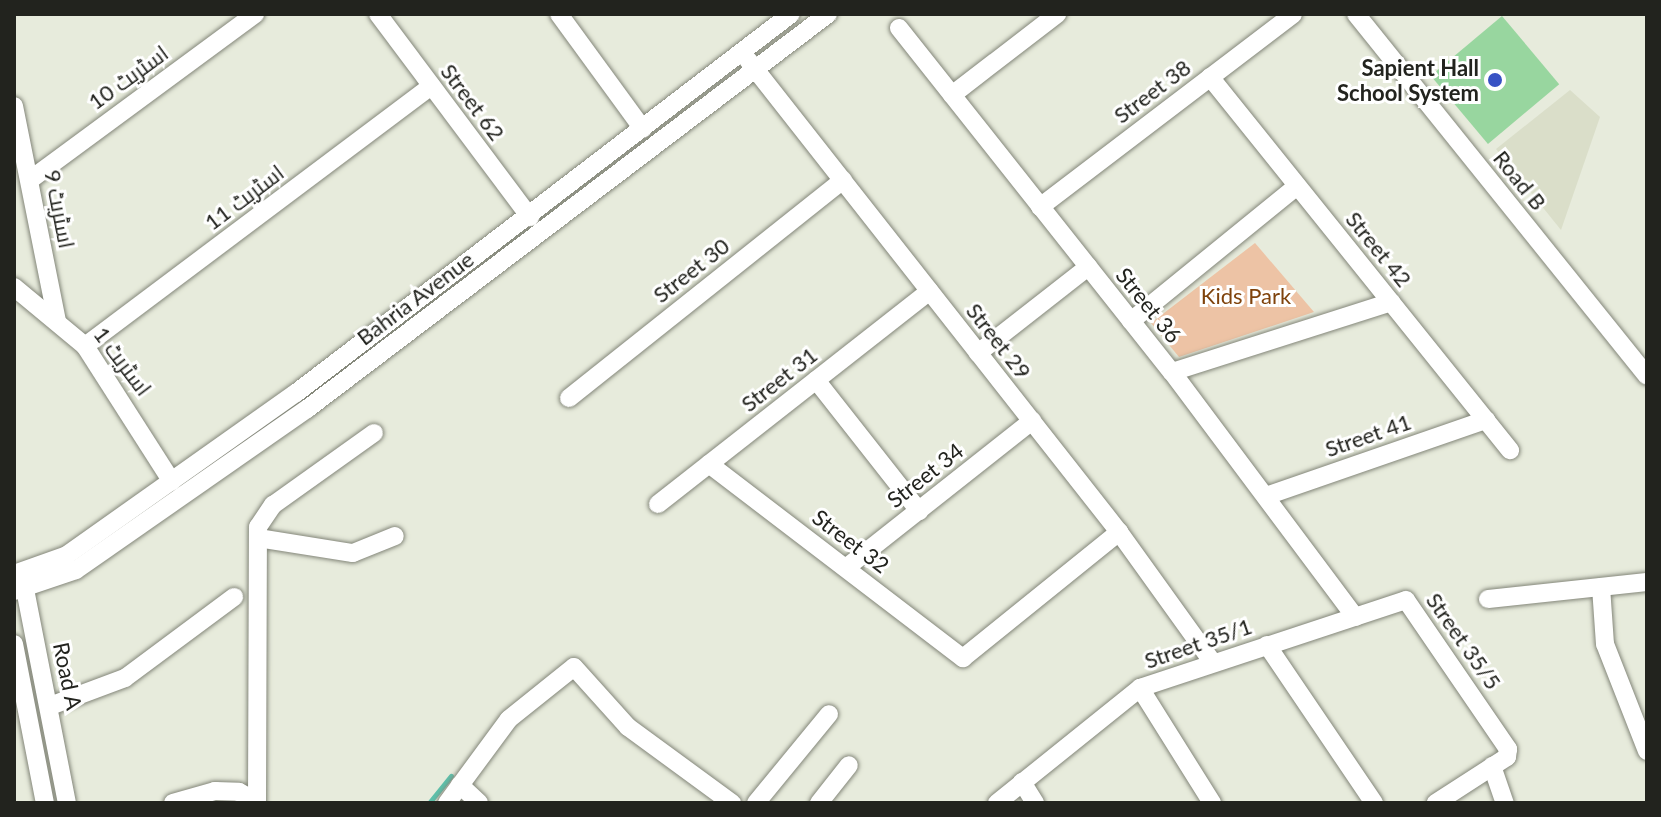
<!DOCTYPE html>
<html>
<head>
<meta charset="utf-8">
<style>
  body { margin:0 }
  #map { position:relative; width:1661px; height:817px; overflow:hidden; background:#e7ebdc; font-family:Lato,Cairo,sans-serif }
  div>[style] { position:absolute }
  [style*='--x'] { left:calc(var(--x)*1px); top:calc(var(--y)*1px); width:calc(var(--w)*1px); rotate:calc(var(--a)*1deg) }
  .built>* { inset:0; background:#dadec9 }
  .green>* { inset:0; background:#edc3a5 }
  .stream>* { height:5px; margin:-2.5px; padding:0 2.5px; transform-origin:2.5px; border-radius:2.5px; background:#5dc0ab }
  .building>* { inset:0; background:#98d69f; transform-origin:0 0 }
  .roads { filter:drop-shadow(0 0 2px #838679) drop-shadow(0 0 2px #838679) }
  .minor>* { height:18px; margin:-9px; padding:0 9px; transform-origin:9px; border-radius:9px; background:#fff }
  .dots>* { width:22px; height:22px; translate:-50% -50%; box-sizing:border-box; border:4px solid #fff; border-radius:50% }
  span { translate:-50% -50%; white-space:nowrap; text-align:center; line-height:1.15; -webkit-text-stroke:6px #fff; paint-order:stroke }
  .poi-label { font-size:22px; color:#22231e; font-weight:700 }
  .right { translate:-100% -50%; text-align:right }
  .street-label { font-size:22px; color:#22231e }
  .park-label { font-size:22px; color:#7f430c }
  .frame { position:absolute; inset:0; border:16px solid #22231e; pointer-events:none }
</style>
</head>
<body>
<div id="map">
  <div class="built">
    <div style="clip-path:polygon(1570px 90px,1600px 117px,1561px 230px,1496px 149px)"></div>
  </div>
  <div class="green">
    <div style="clip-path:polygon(1255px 243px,1314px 312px,1179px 357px,1151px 323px)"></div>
  </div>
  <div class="stream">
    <div style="--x:429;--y:803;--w:35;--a:-51"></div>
  </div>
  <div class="building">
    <div style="left:1502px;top:16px;width:89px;height:93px;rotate:50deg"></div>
  </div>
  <div class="roads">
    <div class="minor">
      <div style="--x:378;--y:14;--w:254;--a:53.2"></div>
      <div style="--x:559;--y:14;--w:142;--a:53.9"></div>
      <div style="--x:1356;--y:14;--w:464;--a:51.2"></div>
      <div style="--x:899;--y:28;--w:439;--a:51.6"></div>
      <div style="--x:1172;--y:372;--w:306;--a:53.2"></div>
      <div style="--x:748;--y:60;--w:600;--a:51.83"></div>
      <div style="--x:1119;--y:532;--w:161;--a:54.3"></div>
      <div style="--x:1210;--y:77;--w:479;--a:51.2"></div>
      <div style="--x:952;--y:95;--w:133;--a:-37.6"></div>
      <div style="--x:14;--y:106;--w:219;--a:78.7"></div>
      <div style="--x:30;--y:180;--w:280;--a:-36.4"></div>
      <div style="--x:1040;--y:207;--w:318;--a:-37.3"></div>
      <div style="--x:14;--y:287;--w:92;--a:39.7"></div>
      <div style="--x:85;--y:346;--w:161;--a:57.4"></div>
      <div style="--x:1131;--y:321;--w:214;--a:-39.1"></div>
      <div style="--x:85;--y:346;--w:433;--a:-36.9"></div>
      <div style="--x:978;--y:353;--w:140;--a:-38"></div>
      <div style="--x:1172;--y:372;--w:230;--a:-17.7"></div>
      <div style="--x:816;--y:380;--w:167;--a:51.8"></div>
      <div style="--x:569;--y:398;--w:350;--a:-38.5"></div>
      <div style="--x:709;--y:464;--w:320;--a:37.4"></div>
      <div style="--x:963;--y:658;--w:201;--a:-38.9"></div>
      <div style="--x:1266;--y:496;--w:233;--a:-19.1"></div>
      <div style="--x:658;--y:504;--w:345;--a:-38.1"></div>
      <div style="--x:258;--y:538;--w:96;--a:9"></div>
      <div style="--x:353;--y:553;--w:45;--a:-22"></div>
      <div style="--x:847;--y:567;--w:236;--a:-38.3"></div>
      <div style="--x:14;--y:574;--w:56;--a:-19.7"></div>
      <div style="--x:67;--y:555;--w:281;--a:-35.3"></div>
      <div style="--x:296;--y:393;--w:623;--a:-37.44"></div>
      <div style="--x:23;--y:579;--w:228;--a:78.9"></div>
      <div style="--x:1601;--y:587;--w:57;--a:86"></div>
      <div style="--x:1605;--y:644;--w:115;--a:68.6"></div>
      <div style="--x:14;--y:591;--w:65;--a:-18.7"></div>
      <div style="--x:76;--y:570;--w:282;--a:-34.9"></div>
      <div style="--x:307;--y:409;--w:654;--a:-37.17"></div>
      <div style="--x:1488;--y:599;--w:160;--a:-6.1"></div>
      <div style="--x:14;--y:644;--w:162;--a:79"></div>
      <div style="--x:1267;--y:645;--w:191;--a:55.9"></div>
      <div style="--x:1140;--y:688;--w:136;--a:57.9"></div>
      <div style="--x:50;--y:706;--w:80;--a:-20.5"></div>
      <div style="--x:125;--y:678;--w:136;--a:-36.6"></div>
      <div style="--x:1492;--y:766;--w:39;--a:71"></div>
      <div style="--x:1022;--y:782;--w:25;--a:58"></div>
      <div style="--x:460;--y:785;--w:26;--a:43"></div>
      <div style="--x:173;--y:803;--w:44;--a:-15.9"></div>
      <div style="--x:215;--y:791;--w:24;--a:2"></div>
      <div style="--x:239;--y:792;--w:19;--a:28"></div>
      <div style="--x:257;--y:803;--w:276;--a:-89.8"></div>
      <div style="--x:258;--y:527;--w:27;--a:-56"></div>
      <div style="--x:273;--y:505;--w:124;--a:-35.5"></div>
      <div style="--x:447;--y:803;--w:104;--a:-53.6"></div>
      <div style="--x:509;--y:719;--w:83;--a:-38.7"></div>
      <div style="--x:574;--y:667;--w:81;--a:48"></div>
      <div style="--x:628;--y:727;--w:129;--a:36.2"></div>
      <div style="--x:756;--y:803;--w:115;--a:-50.6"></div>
      <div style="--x:819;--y:803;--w:48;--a:-51.7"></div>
      <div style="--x:997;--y:803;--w:184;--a:-38.8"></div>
      <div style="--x:1140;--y:688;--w:280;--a:-18.3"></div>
      <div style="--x:1406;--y:600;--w:181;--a:55.6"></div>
      <div style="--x:1508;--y:749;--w:8;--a:97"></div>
      <div style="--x:1507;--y:757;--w:85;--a:147.1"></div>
    </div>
  </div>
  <div class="dots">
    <div style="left:1495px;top:80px;background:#3852c4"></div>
  </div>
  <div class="poi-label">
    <span class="right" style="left:1479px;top:80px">Sapient Hall<br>School System</span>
  </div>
  <div class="street-label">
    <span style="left:128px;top:77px;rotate:-36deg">اسٹریٹ 10</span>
    <span style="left:1152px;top:91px;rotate:-37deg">Street 38</span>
    <span style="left:473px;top:102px;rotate:53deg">Street 62</span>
    <span style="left:1520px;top:180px;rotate:51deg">Road B</span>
    <span style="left:244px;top:197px;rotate:-37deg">اسٹریٹ 11</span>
    <span style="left:60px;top:209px;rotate:79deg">اسٹریٹ 9</span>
    <span style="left:1379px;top:249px;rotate:51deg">Street 42</span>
    <span style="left:691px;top:270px;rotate:-38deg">Street 30</span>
    <span style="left:415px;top:298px;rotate:-37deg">Bahria Avenue</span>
    <span style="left:1149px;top:305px;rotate:51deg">Street 36</span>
    <span style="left:999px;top:341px;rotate:52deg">Street 29</span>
    <span style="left:123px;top:361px;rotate:53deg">اسٹریٹ 1</span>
    <span style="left:779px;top:379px;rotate:-38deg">Street 31</span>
    <span style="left:1368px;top:435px;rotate:-19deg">Street 41</span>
    <span style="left:925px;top:475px;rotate:-38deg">Street 34</span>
    <span style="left:851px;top:541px;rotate:37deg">Street 32</span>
    <span style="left:1464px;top:641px;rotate:55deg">Street 35/5</span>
    <span style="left:1198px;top:643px;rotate:-19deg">Street 35/1</span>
    <span style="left:68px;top:676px;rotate:78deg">Road A</span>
  </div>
  <div class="park-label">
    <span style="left:1246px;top:296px">Kids Park</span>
  </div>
  <div class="frame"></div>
</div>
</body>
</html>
